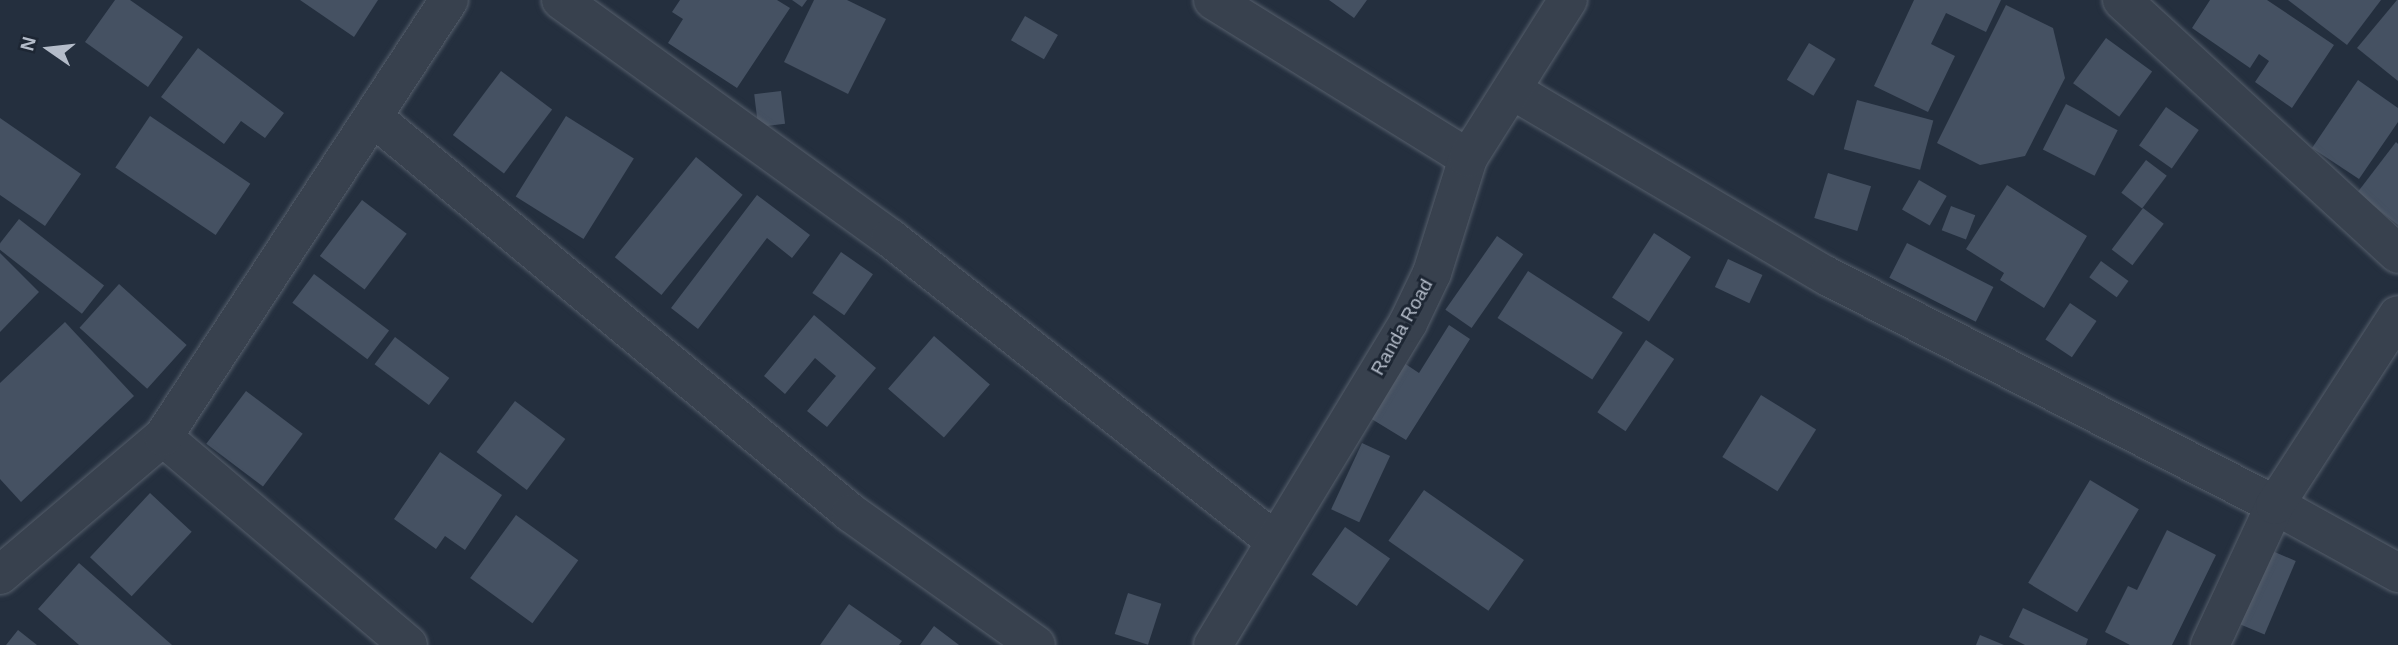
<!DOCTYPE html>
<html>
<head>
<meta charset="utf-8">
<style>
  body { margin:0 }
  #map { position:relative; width:2398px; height:645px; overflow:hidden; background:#242f3e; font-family:Helvetica,sans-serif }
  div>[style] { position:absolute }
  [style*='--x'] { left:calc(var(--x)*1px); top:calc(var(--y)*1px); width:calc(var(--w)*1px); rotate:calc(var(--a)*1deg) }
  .building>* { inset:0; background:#455162; transform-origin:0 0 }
  .roads { filter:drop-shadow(0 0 2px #565f6c) drop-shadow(0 0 2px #565f6c) }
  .minor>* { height:38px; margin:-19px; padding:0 19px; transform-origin:19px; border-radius:19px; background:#38414e }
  span { translate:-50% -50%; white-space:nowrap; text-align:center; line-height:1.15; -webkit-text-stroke:6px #1d2633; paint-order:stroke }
  .street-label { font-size:19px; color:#b4bcc9 }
  .north { position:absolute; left:14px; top:14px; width:70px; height:70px; -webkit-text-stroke:5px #1d2633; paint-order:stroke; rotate:284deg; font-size:19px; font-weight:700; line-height:28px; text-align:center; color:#b4bcc9 }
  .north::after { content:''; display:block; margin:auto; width:24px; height:32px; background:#b4bcc9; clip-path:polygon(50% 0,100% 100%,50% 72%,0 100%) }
</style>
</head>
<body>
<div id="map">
  <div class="building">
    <div style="clip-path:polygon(115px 0,130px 0,183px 37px,148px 87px,85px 42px)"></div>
    <div style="clip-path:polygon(300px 0,378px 0,354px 37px)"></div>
    <div style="clip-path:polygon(680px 0,777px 0,790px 8px,737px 88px,668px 43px,683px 19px,672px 12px)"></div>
    <div style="clip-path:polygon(792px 0,807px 0,802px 7px)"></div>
    <div style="clip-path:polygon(814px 0,847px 0,886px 19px,848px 94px,784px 62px)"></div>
    <div style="clip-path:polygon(1329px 0,1367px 0,1354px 18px)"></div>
    <div style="clip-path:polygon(1914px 0,2001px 0,1986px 32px,1946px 13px,1931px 44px,1955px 56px,1928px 112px,1874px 86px)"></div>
    <div style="clip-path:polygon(2210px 0,2267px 0,2334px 45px,2292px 108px,2255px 82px,2269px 61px,2259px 54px,2250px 68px,2192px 28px)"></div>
    <div style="clip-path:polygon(2288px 0,2381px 0,2347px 45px)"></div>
    <div style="clip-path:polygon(2397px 0,2398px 0,2398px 81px,2357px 48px)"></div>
    <div style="clip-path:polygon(2006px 5px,2053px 28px,2065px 78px,2025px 156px,1980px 165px,1937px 143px)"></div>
    <div style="left:1025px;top:16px;width:38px;height:28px;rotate:30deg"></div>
    <div style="left:2106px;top:38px;width:57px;height:56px;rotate:36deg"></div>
    <div style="left:1809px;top:43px;width:31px;height:43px;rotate:31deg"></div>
    <div style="clip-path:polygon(198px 48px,284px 113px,265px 138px,241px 121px,224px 144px,161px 97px)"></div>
    <div style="left:501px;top:71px;width:64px;height:80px;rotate:37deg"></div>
    <div style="clip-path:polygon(2358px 80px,2398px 108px,2398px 122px,2359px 179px,2312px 148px)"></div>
    <div style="left:781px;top:91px;width:33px;height:27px;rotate:83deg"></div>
    <div style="left:1857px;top:100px;width:79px;height:51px;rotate:15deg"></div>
    <div style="left:2066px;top:104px;width:58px;height:51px;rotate:27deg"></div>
    <div style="left:2166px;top:107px;width:40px;height:47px;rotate:35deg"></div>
    <div style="left:150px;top:116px;width:121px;height:62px;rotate:34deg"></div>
    <div style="left:566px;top:116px;width:80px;height:95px;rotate:32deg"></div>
    <div style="clip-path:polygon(0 118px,81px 174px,45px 226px,0 195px)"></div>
    <div style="clip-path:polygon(2396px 142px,2398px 144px,2398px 225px,2357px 193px)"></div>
    <div style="left:696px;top:157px;width:60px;height:129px;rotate:39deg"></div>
    <div style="left:2146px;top:160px;width:26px;height:41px;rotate:37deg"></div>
    <div style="left:1828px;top:173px;width:45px;height:47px;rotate:17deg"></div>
    <div style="left:1919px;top:180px;width:32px;height:34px;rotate:30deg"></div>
    <div style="clip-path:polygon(2007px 185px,2087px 236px,2044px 308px,2000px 280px,2004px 273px,1966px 249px)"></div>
    <div style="clip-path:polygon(757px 195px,810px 235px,792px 258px,767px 238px,698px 329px,671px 308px)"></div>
    <div style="left:362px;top:200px;width:56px;height:70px;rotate:37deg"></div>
    <div style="left:1951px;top:206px;width:26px;height:26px;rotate:21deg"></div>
    <div style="left:2143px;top:208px;width:26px;height:52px;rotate:37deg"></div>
    <div style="left:19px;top:219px;width:108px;height:36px;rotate:38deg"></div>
    <div style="left:1654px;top:233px;width:44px;height:77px;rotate:33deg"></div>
    <div style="left:1497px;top:236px;width:32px;height:90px;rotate:35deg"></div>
    <div style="left:1907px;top:243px;width:97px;height:39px;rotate:27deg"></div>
    <div style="left:841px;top:252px;width:39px;height:50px;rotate:35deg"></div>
    <div style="clip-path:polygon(0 253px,39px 292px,0 332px)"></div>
    <div style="left:1728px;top:259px;width:38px;height:31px;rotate:25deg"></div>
    <div style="left:2101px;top:261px;width:34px;height:20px;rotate:36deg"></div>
    <div style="left:1528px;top:271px;width:113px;height:56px;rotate:33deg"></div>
    <div style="left:314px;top:274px;width:94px;height:36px;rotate:37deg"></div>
    <div style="left:119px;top:284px;width:91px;height:59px;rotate:42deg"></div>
    <div style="left:2070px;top:303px;width:32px;height:44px;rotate:34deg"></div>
    <div style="clip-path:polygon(814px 315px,876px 368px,827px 427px,807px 411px,836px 376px,815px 358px,785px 394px,764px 376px)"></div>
    <div style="clip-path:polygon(65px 322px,134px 396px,21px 502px,0 479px,0 383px)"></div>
    <div style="clip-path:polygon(1449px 325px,1470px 339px,1406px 440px,1370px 418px,1404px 363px,1419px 373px)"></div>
    <div style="left:934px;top:336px;width:74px;height:70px;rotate:41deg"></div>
    <div style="left:395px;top:337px;width:68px;height:34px;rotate:37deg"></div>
    <div style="left:1646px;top:340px;width:34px;height:87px;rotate:34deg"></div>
    <div style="left:246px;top:391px;width:71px;height:66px;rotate:37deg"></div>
    <div style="left:1761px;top:395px;width:65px;height:73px;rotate:32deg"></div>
    <div style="left:515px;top:401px;width:63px;height:64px;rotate:37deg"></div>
    <div style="left:1362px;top:443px;width:31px;height:73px;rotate:25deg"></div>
    <div style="clip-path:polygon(440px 452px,502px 495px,465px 550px,445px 536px,436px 549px,394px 519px)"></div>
    <div style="left:2090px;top:480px;width:57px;height:120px;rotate:31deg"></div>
    <div style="left:1424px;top:490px;width:122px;height:62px;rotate:35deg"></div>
    <div style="left:150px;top:493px;width:57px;height:88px;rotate:43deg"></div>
    <div style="left:516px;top:515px;width:77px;height:78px;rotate:36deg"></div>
    <div style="left:1345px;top:527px;width:55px;height:58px;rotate:35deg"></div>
    <div style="clip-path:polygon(2167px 530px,2216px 555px,2172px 645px,2130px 645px,2105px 632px,2128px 586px,2137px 590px)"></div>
    <div style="left:2270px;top:550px;width:28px;height:80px;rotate:23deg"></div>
    <div style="clip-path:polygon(79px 563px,172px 645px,79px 645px,38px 609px)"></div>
    <div style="left:1128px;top:593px;width:35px;height:43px;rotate:18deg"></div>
    <div style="clip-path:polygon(849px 604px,902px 641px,899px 645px,820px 645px)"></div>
    <div style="clip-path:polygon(2023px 608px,2088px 639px,2086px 645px,2025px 645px,2009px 637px)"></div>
    <div style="clip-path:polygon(934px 626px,959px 645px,920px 645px)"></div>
    <div style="clip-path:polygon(18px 630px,37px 645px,6px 645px)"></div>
    <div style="clip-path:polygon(1980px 635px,2004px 645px,1976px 645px)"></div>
  </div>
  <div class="roads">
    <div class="minor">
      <div style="--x:561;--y:0;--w:406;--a:35.9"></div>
      <div style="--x:890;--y:238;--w:490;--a:38.2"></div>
      <div style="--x:1213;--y:0;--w:300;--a:31.8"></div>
      <div style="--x:2122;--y:0;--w:375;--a:42.6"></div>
      <div style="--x:1512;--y:90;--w:366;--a:30.6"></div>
      <div style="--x:1827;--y:276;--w:503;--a:27.07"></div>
      <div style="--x:2275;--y:505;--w:141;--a:28.9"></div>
      <div style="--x:374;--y:118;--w:619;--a:39.63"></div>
      <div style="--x:851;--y:513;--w:227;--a:35.5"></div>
      <div style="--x:163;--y:437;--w:321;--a:40.3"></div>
      <div style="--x:0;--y:575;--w:214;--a:-40.3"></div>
      <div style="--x:163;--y:437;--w:522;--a:-56.8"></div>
      <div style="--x:1213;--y:645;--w:376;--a:-58.8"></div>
      <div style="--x:1408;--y:323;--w:55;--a:-64.4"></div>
      <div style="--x:1432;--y:273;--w:121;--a:-72.6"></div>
      <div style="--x:1468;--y:158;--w:187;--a:-57.7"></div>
      <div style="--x:2210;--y:645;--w:154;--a:-65.1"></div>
      <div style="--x:2275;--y:505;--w:226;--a:-57.1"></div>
    </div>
  </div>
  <div class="street-label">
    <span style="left:1402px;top:327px;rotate:-61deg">Randa Road</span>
  </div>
  <div class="north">N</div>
</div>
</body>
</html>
